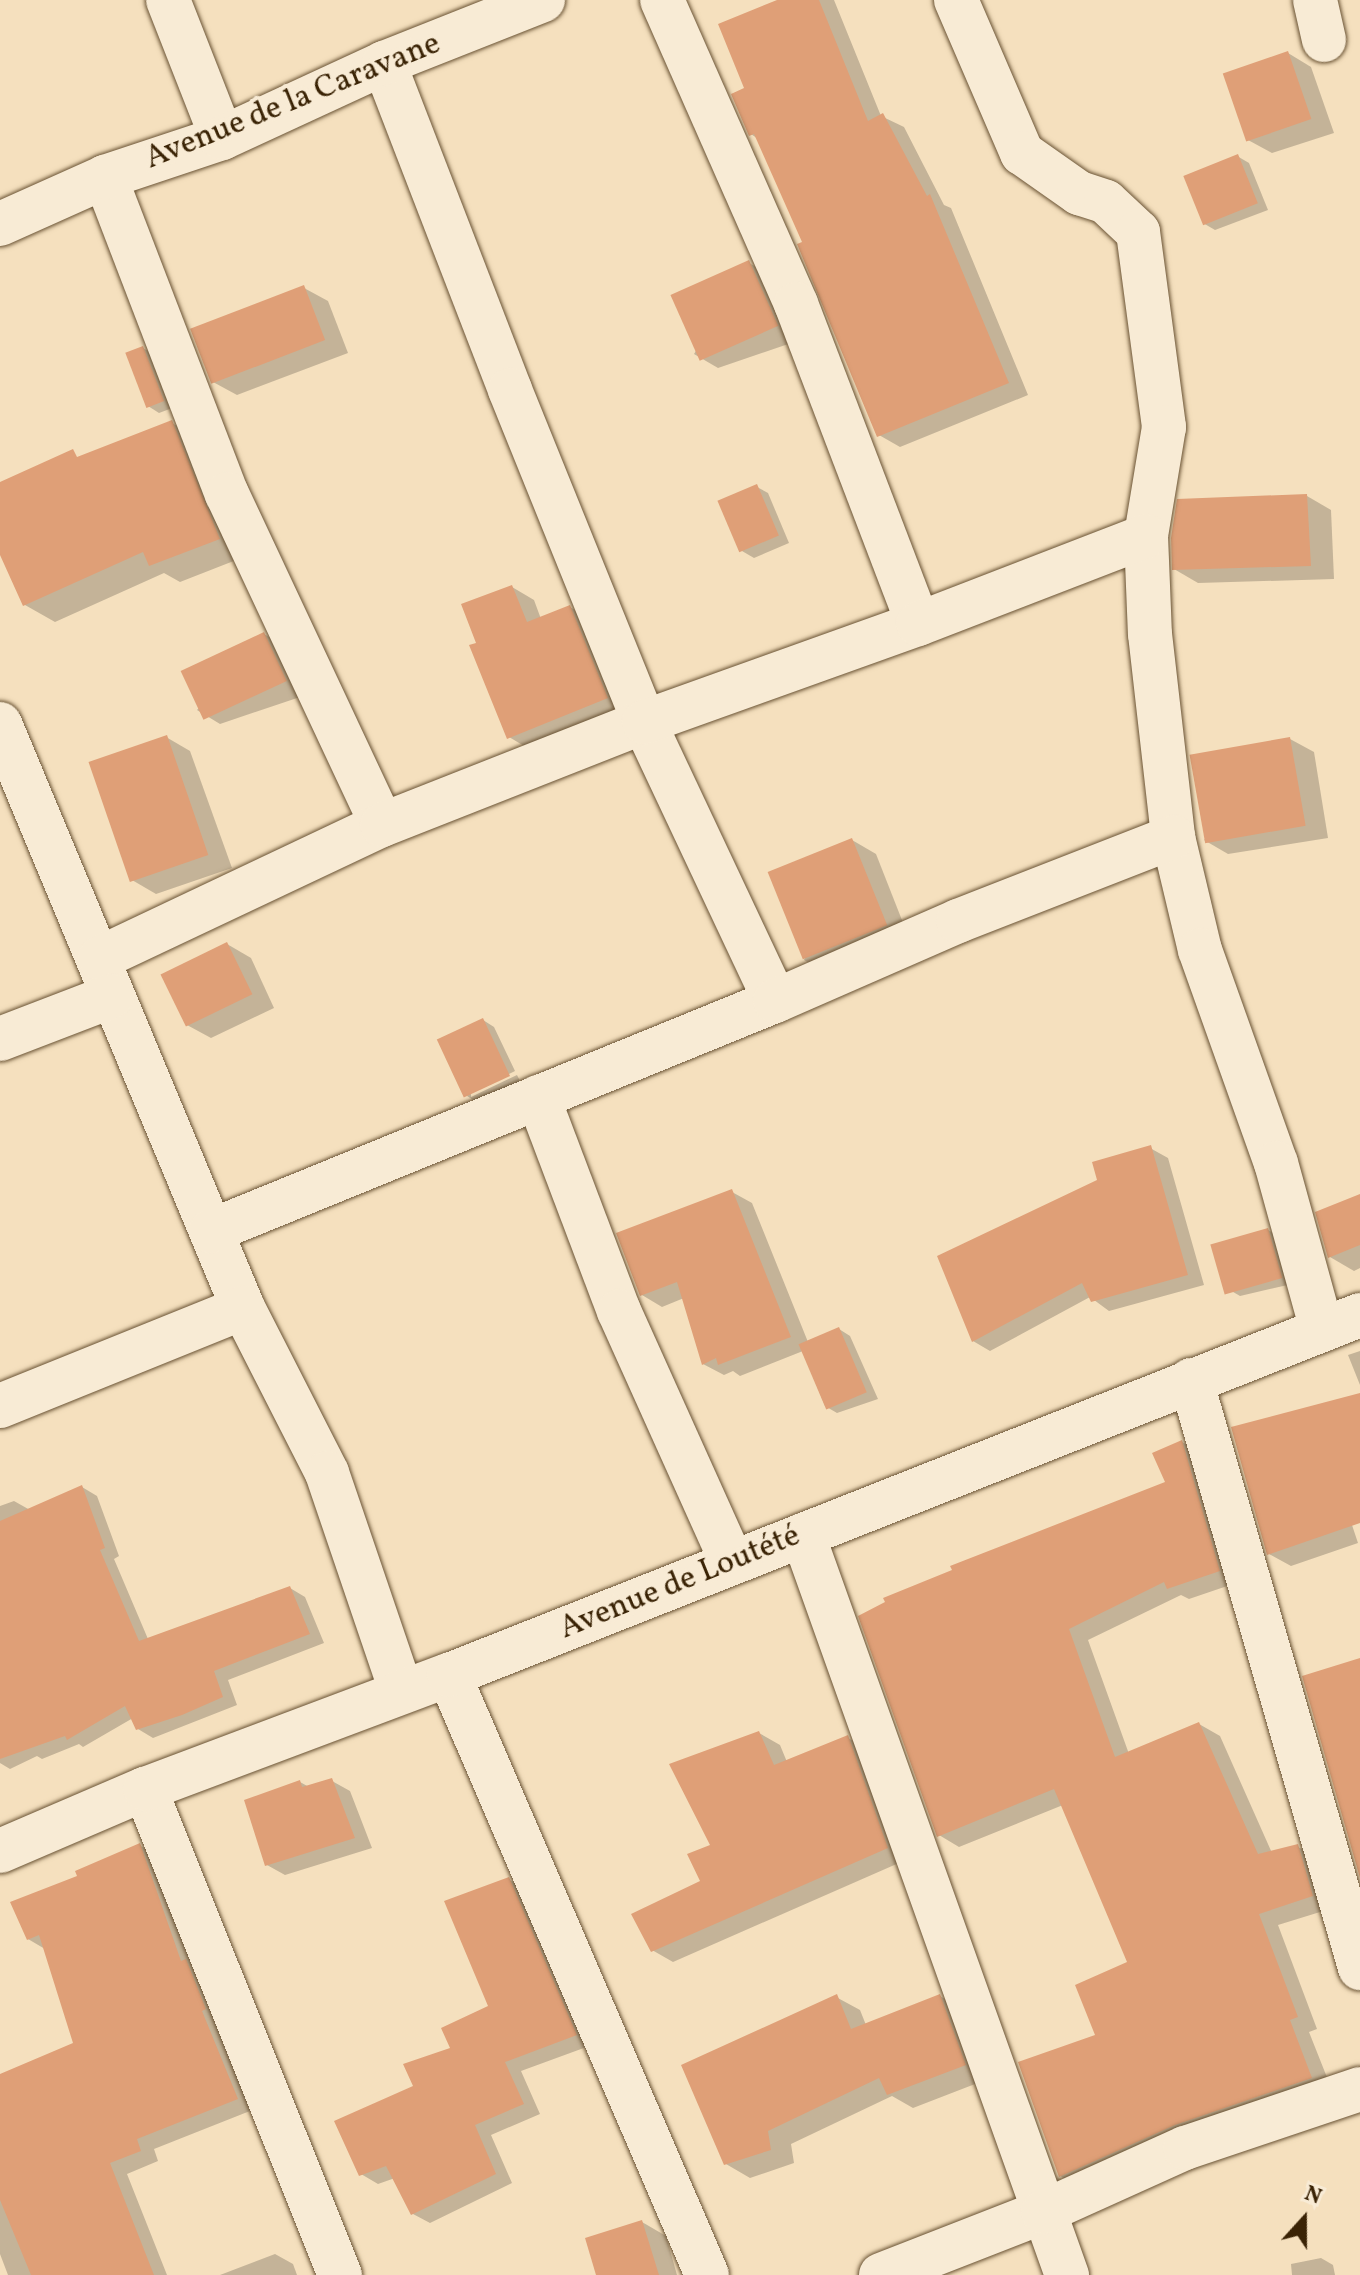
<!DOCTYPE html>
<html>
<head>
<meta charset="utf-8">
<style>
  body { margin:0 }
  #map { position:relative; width:1360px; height:2275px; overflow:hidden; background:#f5e0be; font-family:Vollkorn,serif }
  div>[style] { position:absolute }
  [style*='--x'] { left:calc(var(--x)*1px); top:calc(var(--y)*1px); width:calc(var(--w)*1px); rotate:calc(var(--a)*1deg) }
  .shadow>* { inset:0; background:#0003 }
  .building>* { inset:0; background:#df9f77; transform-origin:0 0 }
  .roads { filter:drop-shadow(0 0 2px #695233) drop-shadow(0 0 2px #695233) }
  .minor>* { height:44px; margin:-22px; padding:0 22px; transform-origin:22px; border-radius:22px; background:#f8ebd5 }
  span { translate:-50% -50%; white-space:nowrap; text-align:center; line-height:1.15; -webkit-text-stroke:8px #f8ebd5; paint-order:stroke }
  .street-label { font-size:32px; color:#3a2305 }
  .north { position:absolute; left:1264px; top:2179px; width:80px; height:80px; -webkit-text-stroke:6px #f8ebd5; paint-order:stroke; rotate:21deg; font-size:22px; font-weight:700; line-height:32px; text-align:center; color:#3a2305 }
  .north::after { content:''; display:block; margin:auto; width:28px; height:36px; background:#3a2305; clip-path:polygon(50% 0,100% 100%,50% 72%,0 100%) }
</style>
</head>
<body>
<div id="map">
  <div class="shadow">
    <div style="clip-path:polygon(782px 0,834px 0,881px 116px,904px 127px,944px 205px,951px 208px,1028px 395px,900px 447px,879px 435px,805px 243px,758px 139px,751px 134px,746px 89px)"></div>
    <div style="clip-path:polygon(1288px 53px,1311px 67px,1334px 133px,1272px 153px,1248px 140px)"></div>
    <div style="clip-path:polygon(1237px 156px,1249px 163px,1268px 210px,1215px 230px,1203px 223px)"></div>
    <div style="clip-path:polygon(749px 263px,773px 276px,800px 340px,718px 368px,694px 354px)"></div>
    <div style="clip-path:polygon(304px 288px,328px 301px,348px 353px,237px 395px,213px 382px)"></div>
    <div style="clip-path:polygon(143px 348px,155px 355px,175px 407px,159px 413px,148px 406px)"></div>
    <div style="clip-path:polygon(172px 423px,201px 440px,249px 555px,180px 582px,164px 573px,55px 622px,25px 605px,0 550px,0 534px)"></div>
    <div style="clip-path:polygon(757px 487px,768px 493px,789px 543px,754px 558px,742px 551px)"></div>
    <div style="clip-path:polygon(1307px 496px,1331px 510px,1334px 579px,1198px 583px,1174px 569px)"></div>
    <div style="clip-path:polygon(512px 587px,534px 600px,541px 619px,570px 607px,592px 620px,628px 711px,531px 750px,509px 737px,478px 644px)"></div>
    <div style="clip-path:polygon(264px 634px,288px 648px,309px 694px,220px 724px,197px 710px)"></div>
    <div style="clip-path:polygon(166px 737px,190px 751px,232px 868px,156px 894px,132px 880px)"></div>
    <div style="clip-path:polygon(1290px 739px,1314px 752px,1328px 838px,1228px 854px,1204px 840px)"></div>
    <div style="clip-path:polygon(852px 840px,876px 854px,909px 938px,828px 974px,804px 960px)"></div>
    <div style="clip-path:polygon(227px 944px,251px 958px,274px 1008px,211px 1038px,187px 1025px)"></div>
    <div style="clip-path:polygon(483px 1020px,494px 1027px,515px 1071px,471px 1093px,471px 1097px,517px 1075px,521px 1083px,478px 1103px,467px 1096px)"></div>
    <div style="clip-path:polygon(1150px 1148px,1168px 1158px,1204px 1285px,1109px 1311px,1090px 1297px,990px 1351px,973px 1341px,1100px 1181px)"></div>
    <div style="clip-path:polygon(732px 1192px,752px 1203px,808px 1342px,839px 1329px,850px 1336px,878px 1399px,837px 1413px,825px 1406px,803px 1351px,740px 1376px,733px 1371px,724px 1375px,703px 1364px,684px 1298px,662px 1307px,642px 1295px)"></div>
    <div style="clip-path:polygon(1360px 1196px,1360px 1268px,1354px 1271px,1330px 1257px)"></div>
    <div style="clip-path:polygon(1268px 1230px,1279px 1237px,1292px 1284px,1240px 1296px,1228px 1289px)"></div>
    <div style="clip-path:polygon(1360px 1351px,1360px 1385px,1348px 1355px)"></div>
    <div style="clip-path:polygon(1360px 1395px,1360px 1475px,1338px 1483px,1358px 1543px,1291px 1566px,1269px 1554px)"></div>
    <div style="clip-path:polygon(1182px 1442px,1203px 1454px,1239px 1582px,1189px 1599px,1181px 1595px,1088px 1640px,1129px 1754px,1199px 1724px,1220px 1736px,1272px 1853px,1298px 1847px,1319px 1858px,1333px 1908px,1278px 1925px,1317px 2029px,1309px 2032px,1332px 2090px,1081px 2188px,1060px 2176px,1098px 2036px,1129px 1964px,1063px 1805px,959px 1847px,939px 1835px,861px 1617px,1167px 1483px)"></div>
    <div style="clip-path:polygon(82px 1487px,97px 1496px,119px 1556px,114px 1559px,148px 1639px,290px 1588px,305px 1597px,324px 1643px,228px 1680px,237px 1705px,153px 1738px,138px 1729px,133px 1718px,83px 1747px,79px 1744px,42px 1759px,37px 1756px,10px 1769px,0 1763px,0 1506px,14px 1501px,30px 1510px)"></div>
    <div style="clip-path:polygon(759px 1733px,780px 1745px,787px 1762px,848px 1738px,869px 1750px,908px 1859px,673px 1962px,652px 1950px,703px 1882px,713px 1846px)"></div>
    <div style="clip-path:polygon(332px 1781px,350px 1791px,372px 1848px,285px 1875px,267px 1865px,300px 1782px,309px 1787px)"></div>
    <div style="clip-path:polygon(139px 1845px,157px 1855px,255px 2109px,154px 2149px,158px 2161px,127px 2174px,167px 2275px,8px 2275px,0 2254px,0 2076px,75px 2044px,45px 1949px,28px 1939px,80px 1877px)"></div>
    <div style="clip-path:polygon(508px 1879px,526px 1889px,592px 2045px,521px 2071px,540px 2114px,491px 2135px,512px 2183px,430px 2223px,413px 2214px,395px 2178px,378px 2184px,361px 2174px,416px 2087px,491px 2007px)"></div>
    <div style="clip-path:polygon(940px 1996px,963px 2010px,988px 2079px,913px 2108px,892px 2096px,791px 2144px,794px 2163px,750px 2178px,726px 2164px,836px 1997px,860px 2010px,866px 2025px)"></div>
    <div style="clip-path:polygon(642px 2222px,666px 2236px,677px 2275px,598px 2275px)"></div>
    <div style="clip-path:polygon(275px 2254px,293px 2264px,297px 2275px,220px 2275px)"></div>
    <div style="clip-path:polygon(1321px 2258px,1333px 2265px,1335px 2275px,1292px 2275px,1291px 2264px)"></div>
  </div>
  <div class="building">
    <div style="clip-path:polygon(777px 0,819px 0,868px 121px,883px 113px,927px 196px,930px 194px,1009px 383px,877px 437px,797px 244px,802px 242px,754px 134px,749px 136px,731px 94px,744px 88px,718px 24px)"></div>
    <div style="left:1288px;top:51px;width:72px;height:69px;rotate:71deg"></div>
    <div style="left:1238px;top:154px;width:53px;height:59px;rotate:68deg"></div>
    <div style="left:749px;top:260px;width:72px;height:86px;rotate:66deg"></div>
    <div style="left:304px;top:285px;width:59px;height:122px;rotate:69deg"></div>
    <div style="left:143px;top:346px;width:59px;height:19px;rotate:69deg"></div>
    <div style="clip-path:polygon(172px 420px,220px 539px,149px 566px,143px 552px,23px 606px,0 555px,0 482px,73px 449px,77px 457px)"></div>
    <div style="left:757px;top:484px;width:56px;height:43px;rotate:67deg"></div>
    <div style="clip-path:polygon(1307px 494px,1311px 566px,1172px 570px,1171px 538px,1177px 499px)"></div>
    <div style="clip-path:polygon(512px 585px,527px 622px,570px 605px,608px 698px,507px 739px,469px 645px,476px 643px,461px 604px)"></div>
    <div style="left:264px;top:632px;width:54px;height:92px;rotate:65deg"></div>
    <div style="left:167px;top:735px;width:127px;height:83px;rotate:71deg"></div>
    <div style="left:1290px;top:737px;width:90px;height:102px;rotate:80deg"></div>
    <div style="left:852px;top:838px;width:94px;height:91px;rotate:68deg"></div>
    <div style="left:227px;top:942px;width:58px;height:74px;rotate:64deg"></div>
    <div style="left:483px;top:1018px;width:64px;height:51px;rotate:65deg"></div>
    <div style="clip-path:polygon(1151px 1145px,1188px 1275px,1091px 1302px,1082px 1283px,972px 1342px,937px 1256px,1097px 1180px,1092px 1162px)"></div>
    <div style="clip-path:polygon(732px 1189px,791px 1337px,718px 1365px,716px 1358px,702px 1365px,677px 1282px,640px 1296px,616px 1233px)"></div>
    <div style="clip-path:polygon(1360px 1194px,1360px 1245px,1328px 1258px,1315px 1212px)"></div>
    <div style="left:1268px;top:1228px;width:52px;height:60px;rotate:74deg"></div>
    <div style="left:839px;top:1327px;width:71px;height:44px;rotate:67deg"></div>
    <div style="clip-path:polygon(1360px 1393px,1360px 1523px,1267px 1555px,1231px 1427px)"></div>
    <div style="clip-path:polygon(1182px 1440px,1220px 1571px,1167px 1589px,1164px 1582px,1069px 1629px,1115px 1757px,1199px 1722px,1258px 1854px,1298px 1844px,1313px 1896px,1259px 1914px,1298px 2017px,1290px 2020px,1312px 2078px,1175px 2125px,1059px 2177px,1018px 2062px,1095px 2035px,1075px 1985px,1127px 1962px,1054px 1789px,937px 1837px,858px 1616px,885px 1602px,883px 1598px,952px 1570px,950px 1566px,1165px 1482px,1152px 1453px)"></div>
    <div style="clip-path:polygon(82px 1485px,105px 1548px,100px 1550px,139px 1641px,290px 1586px,310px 1634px,214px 1671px,223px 1697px,182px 1715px,136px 1730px,125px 1706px,67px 1740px,65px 1736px,0 1759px,0 1521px)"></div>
    <div style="clip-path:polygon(1360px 1658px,1360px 1878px,1302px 1676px)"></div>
    <div style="clip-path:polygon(759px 1731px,774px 1765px,848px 1735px,888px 1848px,651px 1952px,631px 1914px,700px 1881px,687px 1854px,710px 1845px,669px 1764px)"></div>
    <div style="clip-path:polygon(332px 1778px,355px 1838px,265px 1866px,244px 1800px,300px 1780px,302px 1787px)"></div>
    <div style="clip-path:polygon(140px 1843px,181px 1961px,186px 1959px,206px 2009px,202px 2011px,238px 2099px,137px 2139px,141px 2151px,110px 2163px,154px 2275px,31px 2275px,0 2200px,0 2074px,73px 2043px,39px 1935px,27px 1940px,10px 1902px,77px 1876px,75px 1871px)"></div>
    <div style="clip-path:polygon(509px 1877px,577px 2035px,505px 2062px,524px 2104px,475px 2125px,496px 2174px,411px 2215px,386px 2166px,359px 2176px,334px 2121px,413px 2086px,403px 2064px,450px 2048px,441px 2028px,488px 2006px,444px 1901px)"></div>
    <div style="clip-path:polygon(837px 1994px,851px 2029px,940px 1994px,966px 2065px,887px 2095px,879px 2078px,768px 2131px,771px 2150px,724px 2165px,681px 2065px)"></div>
    <div style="clip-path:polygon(642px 2220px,659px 2275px,596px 2275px,585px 2238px)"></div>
  </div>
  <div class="roads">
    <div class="minor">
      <div style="--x:168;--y:0;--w:148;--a:68.6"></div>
      <div style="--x:662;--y:0;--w:332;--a:66.2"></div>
      <div style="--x:796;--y:304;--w:342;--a:69.1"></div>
      <div style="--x:956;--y:0;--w:167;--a:66.7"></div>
      <div style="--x:1022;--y:153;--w:70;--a:35.1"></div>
      <div style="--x:1079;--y:193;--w:28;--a:18"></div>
      <div style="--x:1106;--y:202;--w:44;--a:43.2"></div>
      <div style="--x:1138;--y:232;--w:197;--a:82.4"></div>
      <div style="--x:1164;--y:427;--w:110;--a:99.4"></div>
      <div style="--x:1146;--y:536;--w:98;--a:87.7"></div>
      <div style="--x:1150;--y:634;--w:204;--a:83.5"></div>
      <div style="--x:1173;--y:837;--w:116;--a:76.6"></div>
      <div style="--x:1200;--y:950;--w:226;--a:70.4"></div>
      <div style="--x:1276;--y:1163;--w:173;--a:74.6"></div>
      <div style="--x:1315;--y:0;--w:41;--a:77.3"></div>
      <div style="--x:384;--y:63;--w:350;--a:68.9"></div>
      <div style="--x:510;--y:390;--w:358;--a:68"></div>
      <div style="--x:644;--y:722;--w:308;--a:64.8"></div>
      <div style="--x:105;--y:177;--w:340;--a:69"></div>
      <div style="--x:227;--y:494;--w:365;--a:64.9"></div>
      <div style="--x:0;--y:224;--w:115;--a:-24.1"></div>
      <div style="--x:105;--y:177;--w:123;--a:-18.4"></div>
      <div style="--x:222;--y:138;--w:179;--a:-24.8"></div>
      <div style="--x:384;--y:63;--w:171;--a:-21.6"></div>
      <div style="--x:0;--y:724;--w:633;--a:67.41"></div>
      <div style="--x:243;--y:1308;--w:185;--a:63"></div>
      <div style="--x:327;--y:1473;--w:229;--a:71.2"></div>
      <div style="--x:100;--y:958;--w:312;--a:-25.3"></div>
      <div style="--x:382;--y:825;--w:282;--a:-21.5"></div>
      <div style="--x:644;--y:722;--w:291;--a:-19.7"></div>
      <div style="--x:918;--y:624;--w:244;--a:-21.1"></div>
      <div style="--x:0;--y:1039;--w:120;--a:-21"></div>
      <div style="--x:538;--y:1097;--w:229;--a:69.3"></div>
      <div style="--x:619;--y:1311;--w:276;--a:65.8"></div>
      <div style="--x:211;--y:1231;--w:609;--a:-22.19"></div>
      <div style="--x:775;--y:1001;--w:200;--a:-23.6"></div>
      <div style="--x:958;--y:921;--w:231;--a:-21.3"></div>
      <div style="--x:1191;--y:1380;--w:612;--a:73.96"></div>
      <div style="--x:0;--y:1406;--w:262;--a:-22"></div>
      <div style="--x:803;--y:1535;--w:786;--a:70.37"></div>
      <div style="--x:449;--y:1675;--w:653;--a:66.73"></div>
      <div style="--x:145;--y:1789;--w:524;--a:68.14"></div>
      <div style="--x:0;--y:1851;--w:158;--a:-23.2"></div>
      <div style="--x:145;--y:1789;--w:325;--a:-20.6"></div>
      <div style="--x:449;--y:1675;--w:980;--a:-21.56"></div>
      <div style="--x:881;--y:2275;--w:174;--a:-21.3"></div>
      <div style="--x:1043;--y:2212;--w:156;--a:-24.3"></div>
      <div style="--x:1185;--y:2148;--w:185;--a:-18.6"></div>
    </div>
  </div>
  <div class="street-label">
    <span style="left:293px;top:102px;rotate:-22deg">Avenue de la Caravane</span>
    <span style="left:680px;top:1583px;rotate:-22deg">Avenue de Loutété</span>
  </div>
  <div class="north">N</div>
</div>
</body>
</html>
